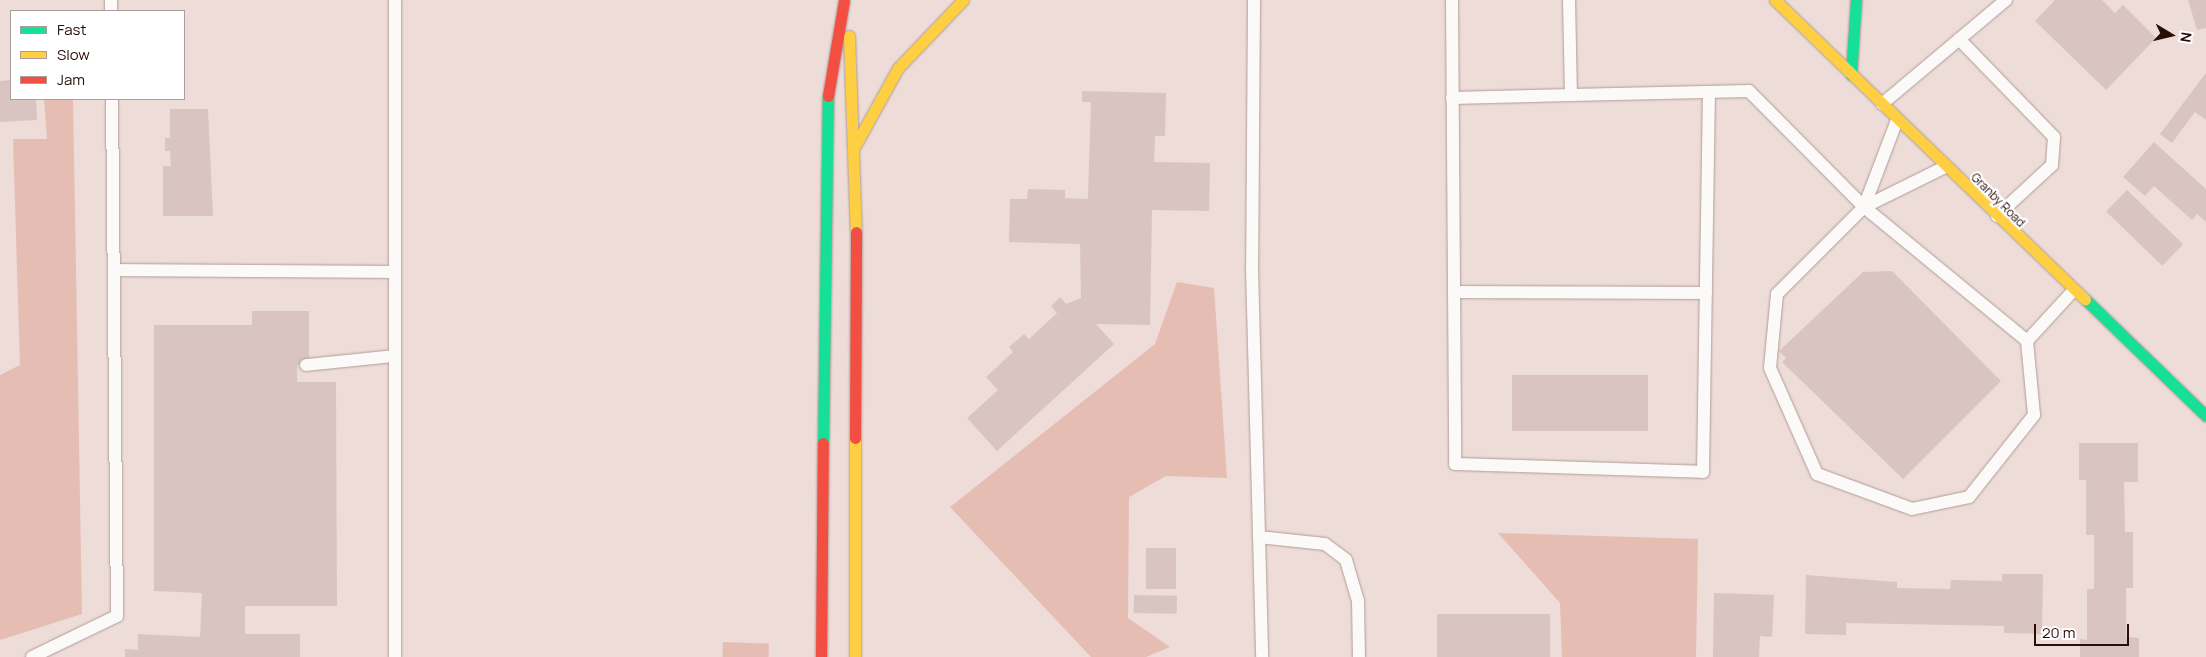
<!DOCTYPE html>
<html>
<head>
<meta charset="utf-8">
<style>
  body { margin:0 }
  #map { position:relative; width:2206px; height:657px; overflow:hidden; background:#eddcd7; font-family:Manrope,sans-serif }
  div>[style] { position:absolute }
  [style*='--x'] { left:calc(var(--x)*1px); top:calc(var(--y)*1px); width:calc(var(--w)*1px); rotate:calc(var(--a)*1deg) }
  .green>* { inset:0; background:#e6bdb3; transform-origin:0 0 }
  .building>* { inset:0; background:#dac4c2; transform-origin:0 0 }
  .roads { filter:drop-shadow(0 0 1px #b09c97) drop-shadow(0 0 1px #b09c97) }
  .lane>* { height:12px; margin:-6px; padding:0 6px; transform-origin:6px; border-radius:6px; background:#fcfaf9 }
  .fast>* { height:11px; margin:-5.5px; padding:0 5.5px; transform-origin:5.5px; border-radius:5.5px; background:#16e098 }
  .slow>* { height:11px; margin:-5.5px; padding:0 5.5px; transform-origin:5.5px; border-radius:5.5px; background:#ffcf43 }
  .jam>* { height:11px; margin:-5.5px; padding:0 5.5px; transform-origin:5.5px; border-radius:5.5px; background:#f24e42 }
  span { translate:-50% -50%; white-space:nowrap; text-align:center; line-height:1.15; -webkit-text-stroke:4.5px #fff; paint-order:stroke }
  .street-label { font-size:12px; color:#290d07 }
  .legend { position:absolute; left:10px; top:10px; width:175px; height:90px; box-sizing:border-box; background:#fff; border:1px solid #a99e9c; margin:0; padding:6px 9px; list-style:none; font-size:15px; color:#290d07 }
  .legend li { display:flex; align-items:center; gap:10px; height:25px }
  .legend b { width:25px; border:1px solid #a99e9c }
  .north { position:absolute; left:2146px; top:10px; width:50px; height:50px; -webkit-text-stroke:4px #fff; paint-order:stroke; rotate:99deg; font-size:14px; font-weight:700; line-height:20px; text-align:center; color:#290d07 }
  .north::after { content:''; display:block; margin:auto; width:18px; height:22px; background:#290d07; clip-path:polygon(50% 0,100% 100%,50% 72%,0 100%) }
  .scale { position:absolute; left:2034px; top:624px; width:95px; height:22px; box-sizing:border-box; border:2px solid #290d07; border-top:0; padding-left:6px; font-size:15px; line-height:18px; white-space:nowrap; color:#290d07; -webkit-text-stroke:4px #fff; paint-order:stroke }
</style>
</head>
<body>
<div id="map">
  <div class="green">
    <div style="clip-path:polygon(44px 99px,73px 99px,82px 614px,0 640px,0 375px,20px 365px,13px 139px,47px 139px)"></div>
    <div style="clip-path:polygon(1177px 282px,1214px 288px,1227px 478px,1166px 476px,1129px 497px,1128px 618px,1170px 647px,1146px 657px,1091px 657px,950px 507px,1155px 344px)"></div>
    <div style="clip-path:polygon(1498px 533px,1698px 539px,1696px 657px,1562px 657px,1560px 603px)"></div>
    <div style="left:723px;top:642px;width:46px;height:15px;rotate:2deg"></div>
  </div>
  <div class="building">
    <div style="clip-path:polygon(2055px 0,2102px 0,2115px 13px,2123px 5px,2156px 38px,2106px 90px,2035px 21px)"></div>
    <div style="clip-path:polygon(2188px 0,2206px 0,2206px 28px,2197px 30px)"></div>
    <div style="clip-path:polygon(2206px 73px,2206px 120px,2195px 112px,2172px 143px,2160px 134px)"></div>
    <div style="clip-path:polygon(11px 80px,11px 99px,36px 99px,37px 120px,0 122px,0 81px)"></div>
    <div style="clip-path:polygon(1082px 91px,1166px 93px,1165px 136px,1155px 136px,1154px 162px,1210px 163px,1209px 211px,1152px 210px,1150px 325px,1096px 324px,1114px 344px,997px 451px,967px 418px,998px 390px,986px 377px,1013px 352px,1009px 347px,1024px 334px,1029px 339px,1057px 313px,1051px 306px,1060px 297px,1066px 304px,1081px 298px,1080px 244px,1009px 242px,1010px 199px,1027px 199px,1028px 189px,1065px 190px,1065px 198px,1088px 199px,1091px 102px,1082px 102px)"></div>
    <div style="clip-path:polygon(170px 109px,208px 109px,213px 216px,163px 216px,163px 166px,171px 166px,170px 151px,165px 151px,165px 138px,170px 138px)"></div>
    <div style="clip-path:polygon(2154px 142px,2206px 189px,2206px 222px,2197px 214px,2192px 220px,2154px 186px,2145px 196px,2123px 177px)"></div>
    <div style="left:2127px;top:190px;width:78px;height:30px;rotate:44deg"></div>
    <div style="clip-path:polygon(1892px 271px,2001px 381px,1903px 479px,1782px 362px,1786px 358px,1779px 351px,1863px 272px)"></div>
    <div style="clip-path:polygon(252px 311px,309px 311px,309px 358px,297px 366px,297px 382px,336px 382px,337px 606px,245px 606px,245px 634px,300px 634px,300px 657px,125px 657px,125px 649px,138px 650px,138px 634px,200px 637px,202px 593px,154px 591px,154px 325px,252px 325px)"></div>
    <div style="left:1512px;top:375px;width:136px;height:56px"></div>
    <div style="clip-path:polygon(2079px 443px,2138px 443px,2138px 482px,2124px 482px,2125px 532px,2133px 532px,2133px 588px,2126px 588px,2126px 637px,2139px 638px,2139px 657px,2080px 657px,2080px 639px,2087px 640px,2087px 589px,2094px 589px,2094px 535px,2086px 535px,2086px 480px,2079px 480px)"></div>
    <div style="left:1146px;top:548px;width:30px;height:41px"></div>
    <div style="clip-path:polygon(2002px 574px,2043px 574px,2042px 634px,2004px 633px,2004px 626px,1846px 623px,1846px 635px,1805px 634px,1806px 575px,1897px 582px,1897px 588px,1950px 589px,1951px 580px,2002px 581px)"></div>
    <div style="clip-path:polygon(1714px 593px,1774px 595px,1772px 637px,1760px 636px,1759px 657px,1713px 657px)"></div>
    <div style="left:1134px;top:595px;width:43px;height:18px;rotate:1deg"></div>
    <div style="left:1437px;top:614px;width:113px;height:43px"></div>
  </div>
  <div class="roads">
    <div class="lane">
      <div style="--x:111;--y:0;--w:11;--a:90"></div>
      <div style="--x:1254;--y:0;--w:268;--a:90.4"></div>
      <div style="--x:1252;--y:268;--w:389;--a:88.5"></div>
      <div style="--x:1452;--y:0;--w:464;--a:89.6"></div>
      <div style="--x:1455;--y:464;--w:248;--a:1.8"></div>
      <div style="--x:1703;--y:472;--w:380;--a:-89.1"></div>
      <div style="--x:1569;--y:0;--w:95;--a:88.8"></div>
      <div style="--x:1571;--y:95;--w:178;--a:-1.3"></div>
      <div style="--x:1749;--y:91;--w:163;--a:45.2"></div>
      <div style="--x:1864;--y:207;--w:211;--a:39.4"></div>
      <div style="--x:1959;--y:39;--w:136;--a:45.9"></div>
      <div style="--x:2054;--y:137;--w:28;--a:94"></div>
      <div style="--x:2052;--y:165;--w:75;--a:137.2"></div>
      <div style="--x:1452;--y:98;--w:119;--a:-1.4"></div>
      <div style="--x:1882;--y:104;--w:162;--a:-40"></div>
      <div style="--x:1945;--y:167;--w:90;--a:153.7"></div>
      <div style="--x:1864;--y:207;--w:123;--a:135"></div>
      <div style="--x:1777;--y:294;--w:74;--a:95.4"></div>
      <div style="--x:1770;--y:368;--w:116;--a:66.1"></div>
      <div style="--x:1817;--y:474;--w:101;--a:20.2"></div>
      <div style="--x:1912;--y:509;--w:58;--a:-11.9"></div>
      <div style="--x:1969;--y:497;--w:105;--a:-51.6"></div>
      <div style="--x:2034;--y:415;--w:74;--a:-95.4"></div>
      <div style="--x:2027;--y:341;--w:68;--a:-47.4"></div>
      <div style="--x:1864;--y:207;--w:93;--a:-69.2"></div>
      <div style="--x:114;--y:270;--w:281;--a:0.4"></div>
      <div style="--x:1454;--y:292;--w:252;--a:0.2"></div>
      <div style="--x:306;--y:365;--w:89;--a:-5.8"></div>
      <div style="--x:1259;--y:537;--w:66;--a:6.1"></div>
      <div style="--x:1325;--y:544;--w:26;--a:37"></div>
      <div style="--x:1346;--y:560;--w:43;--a:73.7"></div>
      <div style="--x:1358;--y:601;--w:56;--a:89"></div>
      <div style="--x:32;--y:657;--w:94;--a:-25.8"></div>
      <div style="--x:117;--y:616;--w:517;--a:-90.55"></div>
      <div style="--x:395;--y:657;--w:657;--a:-90"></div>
    </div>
    <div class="fast">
      <div style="--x:1851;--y:75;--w:75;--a:-86.2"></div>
      <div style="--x:2085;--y:299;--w:168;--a:44"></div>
      <div style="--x:823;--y:443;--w:347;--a:-89.2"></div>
    </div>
    <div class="slow">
      <div style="--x:1775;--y:0;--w:431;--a:44"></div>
      <div style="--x:849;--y:36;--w:196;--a:88"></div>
      <div style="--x:856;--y:144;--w:87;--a:-61.1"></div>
      <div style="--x:898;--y:68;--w:94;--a:-46.3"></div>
      <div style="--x:855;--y:657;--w:219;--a:-90"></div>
    </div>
    <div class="jam">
      <div style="--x:828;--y:96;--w:97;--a:-80.5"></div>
      <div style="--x:855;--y:438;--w:206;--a:-89.7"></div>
      <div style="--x:821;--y:657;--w:214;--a:-89.5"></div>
    </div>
  </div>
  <div class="street-label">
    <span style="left:1998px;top:200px;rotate:45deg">Granby Road</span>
  </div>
  <ul class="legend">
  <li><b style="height:6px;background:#16e098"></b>Fast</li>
  <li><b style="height:6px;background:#ffcf43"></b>Slow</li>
  <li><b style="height:6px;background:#f24e42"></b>Jam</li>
  </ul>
  <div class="north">N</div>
  <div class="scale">20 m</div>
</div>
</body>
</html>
